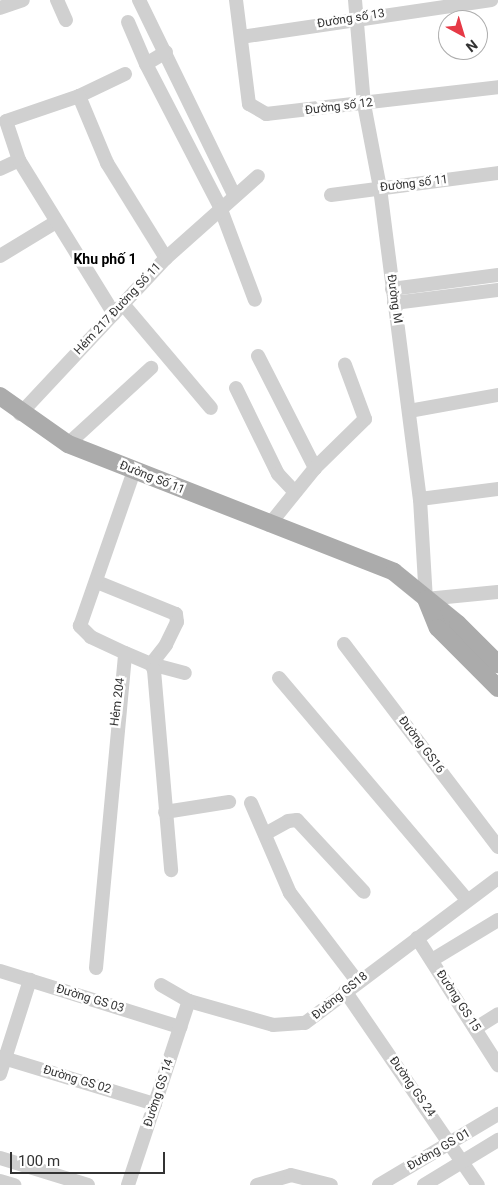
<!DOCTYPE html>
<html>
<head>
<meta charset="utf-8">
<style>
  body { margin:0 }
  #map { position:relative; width:498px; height:1185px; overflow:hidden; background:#fff; font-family:Roboto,sans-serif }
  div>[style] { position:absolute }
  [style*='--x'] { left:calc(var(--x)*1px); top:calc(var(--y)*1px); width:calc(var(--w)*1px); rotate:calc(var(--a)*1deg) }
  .minor>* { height:14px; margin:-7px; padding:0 7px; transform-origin:7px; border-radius:7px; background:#d0d0d0 }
  .major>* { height:18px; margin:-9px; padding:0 9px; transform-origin:9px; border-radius:9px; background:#ababab }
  span { translate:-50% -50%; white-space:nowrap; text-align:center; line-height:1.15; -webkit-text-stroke:5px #fff; paint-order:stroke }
  .street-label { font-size:12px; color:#333 }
  .neighbourhood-label { font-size:14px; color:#000; font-weight:700 }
  .north { position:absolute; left:438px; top:10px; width:50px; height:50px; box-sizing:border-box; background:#fff; border:1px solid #adadad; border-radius:50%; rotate:141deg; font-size:14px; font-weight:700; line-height:20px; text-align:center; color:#333 }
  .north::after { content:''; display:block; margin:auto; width:18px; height:22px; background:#e63946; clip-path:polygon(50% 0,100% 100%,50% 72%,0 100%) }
  .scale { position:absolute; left:10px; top:1152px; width:155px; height:22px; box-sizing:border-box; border:2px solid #333; border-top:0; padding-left:6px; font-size:15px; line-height:18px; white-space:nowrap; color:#333; -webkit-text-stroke:4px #fff; paint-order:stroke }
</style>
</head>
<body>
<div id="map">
  <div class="minor">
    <div style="--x:57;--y:0;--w:22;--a:66"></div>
    <div style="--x:139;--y:0;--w:217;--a:64"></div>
    <div style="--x:236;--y:0;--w:105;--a:82.9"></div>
    <div style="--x:249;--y:104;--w:20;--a:30"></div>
    <div style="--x:266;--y:114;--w:234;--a:-6.6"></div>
    <div style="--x:355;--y:0;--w:104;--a:85.1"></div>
    <div style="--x:364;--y:104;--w:86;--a:79.2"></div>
    <div style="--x:380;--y:188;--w:314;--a:82.7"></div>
    <div style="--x:420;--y:499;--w:100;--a:86.6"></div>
    <div style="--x:426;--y:599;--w:72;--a:-5.6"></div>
    <div style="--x:0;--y:8;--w:24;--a:-19"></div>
    <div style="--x:128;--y:22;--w:46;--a:66.8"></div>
    <div style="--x:241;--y:37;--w:253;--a:-8.4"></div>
    <div style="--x:166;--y:52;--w:23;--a:149"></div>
    <div style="--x:146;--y:64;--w:161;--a:62.6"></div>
    <div style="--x:220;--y:207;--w:99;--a:69.4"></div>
    <div style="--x:79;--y:96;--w:51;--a:-25.6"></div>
    <div style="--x:0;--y:169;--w:21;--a:-25"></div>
    <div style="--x:331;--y:195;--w:168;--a:-7.5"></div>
    <div style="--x:0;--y:256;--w:66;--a:-31.3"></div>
    <div style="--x:392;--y:289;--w:107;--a:-7.5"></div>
    <div style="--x:394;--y:303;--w:105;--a:-7.1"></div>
    <div style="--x:123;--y:304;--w:136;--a:49.8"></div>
    <div style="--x:114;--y:314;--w:181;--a:-121.7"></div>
    <div style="--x:19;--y:160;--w:41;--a:-108.4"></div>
    <div style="--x:6;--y:121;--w:77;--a:-18.9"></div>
    <div style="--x:79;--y:96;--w:73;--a:67.3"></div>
    <div style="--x:107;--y:163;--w:112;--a:58.2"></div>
    <div style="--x:258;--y:356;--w:126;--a:63"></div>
    <div style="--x:315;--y:468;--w:73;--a:128.9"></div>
    <div style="--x:236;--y:388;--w:96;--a:64"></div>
    <div style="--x:278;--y:474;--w:25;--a:47"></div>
    <div style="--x:409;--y:411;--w:90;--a:-10.2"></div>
    <div style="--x:20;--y:414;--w:214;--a:-46.9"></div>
    <div style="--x:166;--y:258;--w:123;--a:-41.7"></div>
    <div style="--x:68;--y:444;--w:113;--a:-42.5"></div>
    <div style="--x:315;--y:468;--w:70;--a:-44.4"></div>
    <div style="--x:365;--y:419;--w:58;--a:-110.3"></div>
    <div style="--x:420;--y:499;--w:79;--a:-7.3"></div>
    <div style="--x:97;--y:582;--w:85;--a:22.1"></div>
    <div style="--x:176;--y:614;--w:8;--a:83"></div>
    <div style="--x:177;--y:622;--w:25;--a:116"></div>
    <div style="--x:166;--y:645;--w:24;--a:128"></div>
    <div style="--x:151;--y:664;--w:35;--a:15"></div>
    <div style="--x:344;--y:644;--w:255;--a:52.8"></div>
    <div style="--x:125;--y:653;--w:28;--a:23"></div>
    <div style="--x:151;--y:664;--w:7;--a:63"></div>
    <div style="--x:154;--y:670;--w:201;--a:85.1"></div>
    <div style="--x:279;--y:678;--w:291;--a:49.7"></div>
    <div style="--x:251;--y:803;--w:98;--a:66.6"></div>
    <div style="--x:290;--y:893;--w:111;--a:52.7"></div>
    <div style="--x:165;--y:812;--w:65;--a:-8.9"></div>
    <div style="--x:265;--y:834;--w:26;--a:-29"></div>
    <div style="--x:288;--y:821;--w:9;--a:-6"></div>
    <div style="--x:297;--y:820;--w:98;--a:47.1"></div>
    <div style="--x:417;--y:938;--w:151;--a:57.5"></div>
    <div style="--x:432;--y:960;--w:77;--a:-31.2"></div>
    <div style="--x:96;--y:968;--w:316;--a:-84.7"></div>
    <div style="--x:125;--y:653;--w:38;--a:-155"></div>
    <div style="--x:91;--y:637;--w:16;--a:-135"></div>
    <div style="--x:80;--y:626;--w:164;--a:-70.8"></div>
    <div style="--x:0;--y:971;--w:189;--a:17.3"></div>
    <div style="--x:161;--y:985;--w:32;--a:30"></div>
    <div style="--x:189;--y:1001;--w:87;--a:15.9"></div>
    <div style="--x:273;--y:1025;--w:32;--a:-4"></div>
    <div style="--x:305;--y:1023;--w:241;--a:-36.9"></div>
    <div style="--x:345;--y:991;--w:235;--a:55.6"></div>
    <div style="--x:476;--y:1028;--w:26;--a:-32"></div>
    <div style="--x:0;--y:1057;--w:162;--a:16.9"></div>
    <div style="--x:0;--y:1074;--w:99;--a:-72.3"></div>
    <div style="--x:0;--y:1158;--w:92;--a:17.1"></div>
    <div style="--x:0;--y:1181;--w:15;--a:16"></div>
    <div style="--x:128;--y:1185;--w:194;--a:-71.7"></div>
    <div style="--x:257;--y:1185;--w:35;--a:-16"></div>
    <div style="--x:291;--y:1175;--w:41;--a:14"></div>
    <div style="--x:379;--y:1185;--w:139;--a:-30.8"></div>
    <div style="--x:424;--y:1185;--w:87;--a:-31.3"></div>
  </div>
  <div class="major">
    <div style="--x:0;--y:396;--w:83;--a:35.2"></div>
    <div style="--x:68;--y:444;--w:350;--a:21.4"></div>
    <div style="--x:394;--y:572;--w:82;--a:39.1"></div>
    <div style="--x:458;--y:624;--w:57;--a:45"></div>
    <div style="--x:426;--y:599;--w:31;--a:68"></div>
    <div style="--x:438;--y:628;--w:85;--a:45"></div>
  </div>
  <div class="street-label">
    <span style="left:351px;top:19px;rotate:-9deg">Đường số 13</span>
    <span style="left:339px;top:107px;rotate:-7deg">Đường số 12</span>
    <span style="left:414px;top:184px;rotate:-7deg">Đường số 11</span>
    <span style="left:394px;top:299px;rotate:82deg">Đường M</span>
    <span style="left:118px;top:309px;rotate:-47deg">Hẻm 217 Đường Số 11</span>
    <span style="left:152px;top:478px;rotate:22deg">Đường Số 11</span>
    <span style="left:118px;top:702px;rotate:-83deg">Hẻm 204</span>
    <span style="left:421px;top:745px;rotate:53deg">Đường GS16</span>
    <span style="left:340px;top:996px;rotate:-39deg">Đường GS18</span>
    <span style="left:90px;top:999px;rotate:17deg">Đường GS 03</span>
    <span style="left:458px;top:1001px;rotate:57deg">Đường GS 15</span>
    <span style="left:77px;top:1080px;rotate:17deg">Đường GS 02</span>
    <span style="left:412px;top:1087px;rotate:55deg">Đường GS 24</span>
    <span style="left:159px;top:1093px;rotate:-72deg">Đường GS 14</span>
    <span style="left:439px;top:1150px;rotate:-30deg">Đường GS 01</span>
  </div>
  <div class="neighbourhood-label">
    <span style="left:105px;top:259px">Khu phố 1</span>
  </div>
  <div class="north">N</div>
  <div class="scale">100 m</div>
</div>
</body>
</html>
